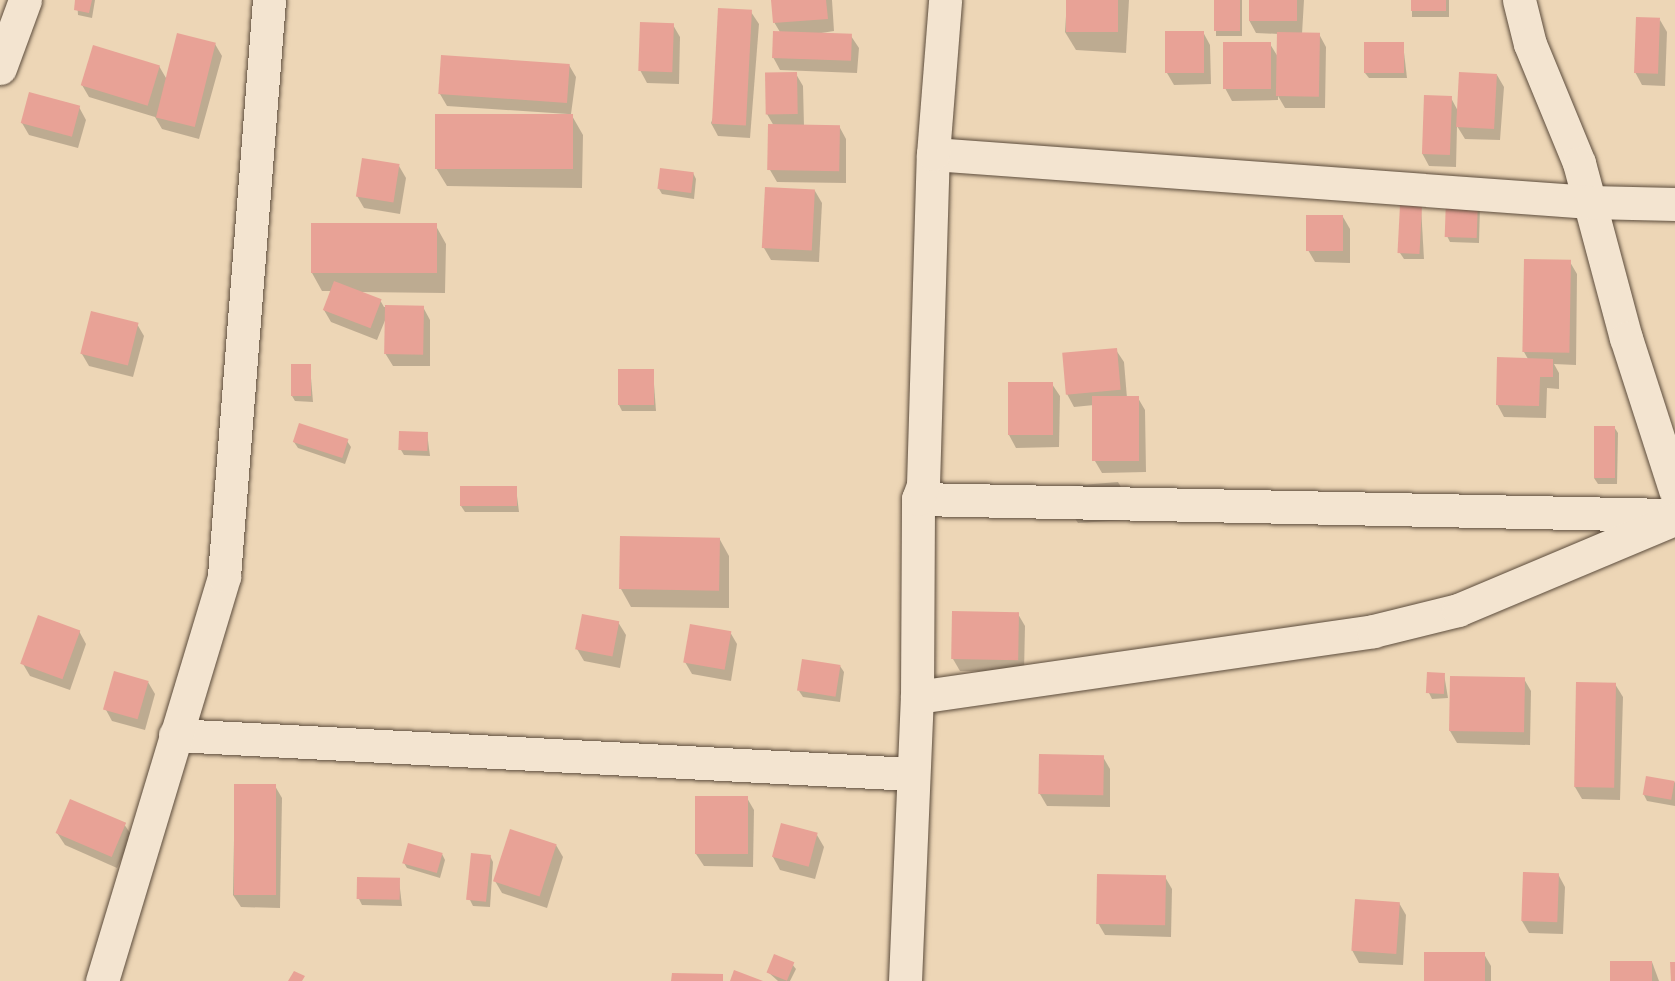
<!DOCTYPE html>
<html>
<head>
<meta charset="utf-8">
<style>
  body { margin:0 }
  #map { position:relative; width:1675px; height:981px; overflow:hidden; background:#edd6b6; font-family:"IM FELL Great Primer",serif }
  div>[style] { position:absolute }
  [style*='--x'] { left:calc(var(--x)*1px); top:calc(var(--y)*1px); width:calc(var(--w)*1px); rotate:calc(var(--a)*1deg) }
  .shadow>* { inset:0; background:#0003; transform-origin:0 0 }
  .building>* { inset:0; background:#e8a296; transform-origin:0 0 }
  .roads { filter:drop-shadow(0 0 2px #5c4c3c) drop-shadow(0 0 2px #5c4c3c) }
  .minor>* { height:33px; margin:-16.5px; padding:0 16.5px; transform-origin:16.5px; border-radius:16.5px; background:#f3e4d0 }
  span { translate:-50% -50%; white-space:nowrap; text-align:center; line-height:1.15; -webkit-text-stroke:4.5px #f3e4d0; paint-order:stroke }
</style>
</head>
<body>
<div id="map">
  <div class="shadow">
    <div style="clip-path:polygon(77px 0,95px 0,92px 18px,78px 15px)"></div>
    <div style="clip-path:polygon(773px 0,832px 0,834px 31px,815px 34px,851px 36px,859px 48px,857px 73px,780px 70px,773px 57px,780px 32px,774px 22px)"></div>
    <div style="clip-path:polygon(1067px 0,1129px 0,1126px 53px,1076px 50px,1065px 32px)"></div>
    <div style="left:1216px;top:0;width:26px;height:36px"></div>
    <div style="clip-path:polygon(1250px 0,1304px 0,1302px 34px,1319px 34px,1326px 47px,1325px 108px,1285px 108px,1278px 96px,1278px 100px,1232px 101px,1225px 88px,1270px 44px,1278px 57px,1279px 34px,1256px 33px,1249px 20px)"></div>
    <div style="left:1412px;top:0;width:37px;height:17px"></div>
    <div style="clip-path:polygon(751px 12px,759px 24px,750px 138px,718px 136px,711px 123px)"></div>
    <div style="clip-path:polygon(1660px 20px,1667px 32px,1665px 86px,1642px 85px,1635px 72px)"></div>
    <div style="clip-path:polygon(673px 25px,680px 37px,679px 84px,647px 83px,640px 70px)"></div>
    <div style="clip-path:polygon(1203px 32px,1210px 45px,1211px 84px,1174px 85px,1167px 73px)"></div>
    <div style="clip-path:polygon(215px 44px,222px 56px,199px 139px,162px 129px,155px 117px,89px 97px,82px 85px,159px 66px,166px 78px)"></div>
    <div style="clip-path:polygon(1403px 44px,1407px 78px,1369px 78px,1365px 73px)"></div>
    <div style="clip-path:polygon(569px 65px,576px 77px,571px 114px,583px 135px,582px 188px,447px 186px,436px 168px,568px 114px,447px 106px,440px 94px)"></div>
    <div style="clip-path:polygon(796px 74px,803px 86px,804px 126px,839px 126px,846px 139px,846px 183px,777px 182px,770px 170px,774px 126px,767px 114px)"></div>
    <div style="clip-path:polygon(1497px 75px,1504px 87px,1500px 140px,1465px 139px,1457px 126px,1456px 167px,1429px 166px,1422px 153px,1451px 98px,1458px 111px)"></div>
    <div style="clip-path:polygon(79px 107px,86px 120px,78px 148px,29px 135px,22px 123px)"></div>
    <div style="clip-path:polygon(399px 166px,406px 178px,400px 214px,364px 208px,357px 196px)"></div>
    <div style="clip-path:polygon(693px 173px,696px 179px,694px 199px,662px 194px,659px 189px)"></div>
    <div style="clip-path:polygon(766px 189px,815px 191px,822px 203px,819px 262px,771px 260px,764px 248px)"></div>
    <div style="clip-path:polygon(1421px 207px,1424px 259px,1404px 259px,1400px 253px)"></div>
    <div style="clip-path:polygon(1480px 207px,1479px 243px,1450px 242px,1447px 236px)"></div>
    <div style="clip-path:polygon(1343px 217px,1350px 229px,1350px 263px,1315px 262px,1308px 250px)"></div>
    <div style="clip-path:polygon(436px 226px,446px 244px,445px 293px,359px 292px,380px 300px,384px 307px,423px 307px,430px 320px,430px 366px,393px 366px,385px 353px,386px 318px,377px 340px,331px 322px,324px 310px,331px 291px,322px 291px,312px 273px)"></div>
    <div style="clip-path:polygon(1570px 262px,1577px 274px,1576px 365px,1554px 364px,1559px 373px,1559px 389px,1547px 388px,1546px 418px,1504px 417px,1497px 404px,1528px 359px,1524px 352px)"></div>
    <div style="clip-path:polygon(137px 324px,144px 336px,133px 377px,89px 366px,82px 354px)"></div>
    <div style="clip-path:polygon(1116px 350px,1124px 362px,1127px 398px,1138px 398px,1145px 410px,1146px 472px,1102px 473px,1095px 461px,1094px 405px,1074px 407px,1067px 394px)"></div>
    <div style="clip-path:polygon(310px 366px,313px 402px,295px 401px,292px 396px)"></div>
    <div style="clip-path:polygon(653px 371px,656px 411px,622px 411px,619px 405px)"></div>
    <div style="clip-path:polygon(1052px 384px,1060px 396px,1059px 447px,1016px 448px,1009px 435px)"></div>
    <div style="clip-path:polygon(1614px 427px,1618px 433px,1617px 484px,1598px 484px,1594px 478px)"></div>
    <div style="clip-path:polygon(427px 433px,430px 456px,404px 455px,401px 450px)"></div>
    <div style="clip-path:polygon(347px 441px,351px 447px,345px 464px,298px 448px,294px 442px)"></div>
    <div style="clip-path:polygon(1118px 482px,1125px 494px,1126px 520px,1078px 523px,1070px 511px,1069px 486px)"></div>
    <div style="clip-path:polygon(516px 488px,519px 512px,465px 512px,461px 506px)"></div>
    <div style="clip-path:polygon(719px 538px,729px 556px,729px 608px,631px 607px,621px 589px)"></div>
    <div style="clip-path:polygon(1018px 614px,1025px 626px,1024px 672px,960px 671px,953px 659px)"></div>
    <div style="clip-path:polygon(618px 622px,626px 635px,620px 668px,584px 661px,577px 649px)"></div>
    <div style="clip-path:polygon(79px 631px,86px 644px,70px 690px,30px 676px,23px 664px)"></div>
    <div style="clip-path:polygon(730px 632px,737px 644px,731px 681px,692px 674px,685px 662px)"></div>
    <div style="clip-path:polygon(840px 666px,844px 672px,840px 702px,803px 697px,799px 691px)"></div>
    <div style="clip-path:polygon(1444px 674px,1448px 698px,1432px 699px,1429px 693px)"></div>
    <div style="clip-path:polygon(1452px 677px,1524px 679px,1531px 691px,1530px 745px,1457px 743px,1450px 731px)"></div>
    <div style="clip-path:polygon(148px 682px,155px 694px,145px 730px,112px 721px,105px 708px)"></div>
    <div style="clip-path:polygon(1615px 684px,1623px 697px,1620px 800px,1582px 799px,1575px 787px)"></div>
    <div style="clip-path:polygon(1103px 757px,1110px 769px,1110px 807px,1047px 806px,1040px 794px)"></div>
    <div style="clip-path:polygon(1675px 782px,1675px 806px,1647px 801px,1644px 795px)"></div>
    <div style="clip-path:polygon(235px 785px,275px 786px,282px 798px,280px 908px,241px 907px,233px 895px)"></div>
    <div style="clip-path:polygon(697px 797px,747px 798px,754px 810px,753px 867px,704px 866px,696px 854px)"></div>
    <div style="clip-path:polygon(124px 824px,132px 836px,117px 868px,65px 845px,57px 833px)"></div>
    <div style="clip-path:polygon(817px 835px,824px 847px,815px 879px,780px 870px,773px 857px)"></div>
    <div style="clip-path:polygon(556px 845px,563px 857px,547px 908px,502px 893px,495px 881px)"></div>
    <div style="clip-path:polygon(442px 854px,445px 860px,440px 878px,407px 868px,404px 863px)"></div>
    <div style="clip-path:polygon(490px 856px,493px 862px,490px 907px,473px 906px,470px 900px)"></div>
    <div style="clip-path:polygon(1558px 874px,1565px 887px,1563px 934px,1529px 933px,1522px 921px)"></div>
    <div style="clip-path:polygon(1165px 877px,1172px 889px,1171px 937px,1105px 935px,1098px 923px)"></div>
    <div style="clip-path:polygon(399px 880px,402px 906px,362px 905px,359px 899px)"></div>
    <div style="clip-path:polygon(1399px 903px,1406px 915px,1403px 965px,1359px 963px,1352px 950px)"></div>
    <div style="clip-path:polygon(1484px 954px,1491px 966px,1491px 981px,1425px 981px)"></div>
    <div style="clip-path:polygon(1611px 962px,1652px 962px,1659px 981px,1611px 981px)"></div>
    <div style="clip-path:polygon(792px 964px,796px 969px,790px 981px,778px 981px,768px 972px)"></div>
  </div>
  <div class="building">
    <div style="clip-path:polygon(75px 0,92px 0,89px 13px,74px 10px)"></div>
    <div style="clip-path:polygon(771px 0,826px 0,828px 19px,773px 23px)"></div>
    <div style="left:1066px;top:0;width:52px;height:32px"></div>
    <div style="left:1214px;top:0;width:26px;height:31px"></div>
    <div style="left:1249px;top:0;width:48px;height:21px"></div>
    <div style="left:1411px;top:0;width:35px;height:11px"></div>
    <div style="left:718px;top:8px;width:34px;height:116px;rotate:3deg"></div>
    <div style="left:1636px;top:17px;width:24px;height:56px;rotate:2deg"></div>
    <div style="left:640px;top:22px;width:34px;height:49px;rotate:2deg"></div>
    <div style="left:773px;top:31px;width:79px;height:27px;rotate:2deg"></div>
    <div style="left:1165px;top:31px;width:39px;height:42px"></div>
    <div style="left:1277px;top:32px;width:43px;height:64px;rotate:1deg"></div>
    <div style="left:177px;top:33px;width:40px;height:87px;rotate:14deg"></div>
    <div style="left:1223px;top:42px;width:48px;height:47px"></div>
    <div style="left:1364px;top:42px;width:40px;height:31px"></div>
    <div style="left:93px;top:45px;width:70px;height:42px;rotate:17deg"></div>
    <div style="left:441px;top:55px;width:129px;height:39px;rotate:4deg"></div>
    <div style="left:797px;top:72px;width:42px;height:32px;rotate:89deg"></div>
    <div style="left:1459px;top:72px;width:38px;height:55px;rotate:3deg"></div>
    <div style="left:29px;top:92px;width:53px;height:32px;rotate:15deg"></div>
    <div style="left:1424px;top:95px;width:28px;height:59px;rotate:2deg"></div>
    <div style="left:435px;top:114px;width:138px;height:55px"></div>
    <div style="left:768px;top:124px;width:72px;height:46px;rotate:1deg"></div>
    <div style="left:362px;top:158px;width:38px;height:39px;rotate:9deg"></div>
    <div style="left:660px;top:168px;width:34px;height:21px;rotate:7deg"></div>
    <div style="left:765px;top:187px;width:50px;height:61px;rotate:3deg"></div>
    <div style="left:1446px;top:199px;width:32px;height:38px;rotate:2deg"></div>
    <div style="left:1400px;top:205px;width:22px;height:48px;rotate:3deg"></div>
    <div style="left:1306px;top:215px;width:37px;height:36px"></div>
    <div style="left:311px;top:223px;width:126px;height:50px"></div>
    <div style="left:1524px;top:259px;width:47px;height:93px;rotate:1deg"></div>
    <div style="left:334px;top:281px;width:51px;height:31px;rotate:21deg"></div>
    <div style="left:385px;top:305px;width:39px;height:49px;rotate:1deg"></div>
    <div style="left:91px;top:311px;width:49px;height:44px;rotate:14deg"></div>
    <div style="left:1117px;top:348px;width:42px;height:55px;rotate:85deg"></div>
    <div style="clip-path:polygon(1497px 357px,1553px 359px,1553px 377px,1540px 377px,1539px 406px,1496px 405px)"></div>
    <div style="left:291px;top:364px;width:20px;height:32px"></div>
    <div style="left:618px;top:369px;width:36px;height:36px"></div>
    <div style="left:1053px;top:382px;width:53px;height:45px;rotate:90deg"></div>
    <div style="left:1139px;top:396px;width:65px;height:47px;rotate:90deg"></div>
    <div style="left:299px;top:423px;width:52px;height:20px;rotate:18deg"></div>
    <div style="left:1594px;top:426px;width:21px;height:52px"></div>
    <div style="left:399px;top:431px;width:29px;height:19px;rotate:2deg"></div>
    <div style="left:460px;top:486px;width:57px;height:20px"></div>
    <div style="left:620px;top:536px;width:100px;height:53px;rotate:1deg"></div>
    <div style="left:952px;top:611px;width:67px;height:48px;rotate:1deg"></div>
    <div style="left:582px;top:614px;width:38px;height:36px;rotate:11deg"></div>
    <div style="left:38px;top:615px;width:45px;height:52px;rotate:20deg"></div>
    <div style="left:690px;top:624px;width:42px;height:39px;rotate:10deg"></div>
    <div style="left:802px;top:659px;width:39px;height:32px;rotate:9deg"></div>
    <div style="left:114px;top:671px;width:36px;height:40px;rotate:16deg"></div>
    <div style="left:1427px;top:672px;width:18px;height:21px;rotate:3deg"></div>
    <div style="left:1450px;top:676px;width:75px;height:55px;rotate:1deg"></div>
    <div style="left:1576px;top:682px;width:40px;height:105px;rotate:1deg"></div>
    <div style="left:1039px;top:754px;width:65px;height:40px;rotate:1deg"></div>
    <div style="left:1646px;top:776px;width:29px;height:19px;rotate:10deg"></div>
    <div style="left:234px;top:784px;width:42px;height:111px"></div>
    <div style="left:695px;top:796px;width:53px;height:58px"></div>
    <div style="left:70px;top:799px;width:61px;height:37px;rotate:23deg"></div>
    <div style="left:781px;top:823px;width:38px;height:35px;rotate:15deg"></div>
    <div style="left:510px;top:829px;width:49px;height:55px;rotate:18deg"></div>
    <div style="left:408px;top:843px;width:36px;height:21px;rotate:16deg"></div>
    <div style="left:471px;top:853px;width:20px;height:47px;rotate:6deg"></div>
    <div style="left:1523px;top:872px;width:36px;height:49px;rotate:2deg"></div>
    <div style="left:1097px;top:874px;width:69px;height:50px;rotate:1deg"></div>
    <div style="left:357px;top:877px;width:43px;height:22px;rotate:1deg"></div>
    <div style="left:1355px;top:899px;width:45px;height:52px;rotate:4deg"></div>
    <div style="left:1424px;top:952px;width:61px;height:29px"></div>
    <div style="left:774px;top:954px;width:22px;height:20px;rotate:22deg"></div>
    <div style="left:1610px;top:961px;width:42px;height:20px"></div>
    <div style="clip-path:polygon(1670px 962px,1675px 962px,1675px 981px,1671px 981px)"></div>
    <div style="clip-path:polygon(734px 970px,763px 981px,730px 981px)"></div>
    <div style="clip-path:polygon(294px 971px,305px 976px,302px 981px,288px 981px)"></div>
    <div style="clip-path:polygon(672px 973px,723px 974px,723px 981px,671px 981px)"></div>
  </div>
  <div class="roads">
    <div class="minor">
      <div style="--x:1519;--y:0;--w:45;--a:76"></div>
      <div style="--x:1530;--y:44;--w:129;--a:67.6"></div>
      <div style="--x:1579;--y:163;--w:181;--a:75"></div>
      <div style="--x:1626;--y:338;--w:160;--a:72.1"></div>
      <div style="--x:0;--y:68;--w:72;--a:-69.8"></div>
      <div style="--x:933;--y:154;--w:659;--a:4.18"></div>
      <div style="--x:1590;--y:202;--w:85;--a:1.3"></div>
      <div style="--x:918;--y:499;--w:754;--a:1.22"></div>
      <div style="--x:917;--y:697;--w:461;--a:-8.2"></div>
      <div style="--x:1373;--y:631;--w:88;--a:-13.9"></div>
      <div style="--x:1458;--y:610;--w:235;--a:-22.8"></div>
      <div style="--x:175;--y:735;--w:739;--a:3.03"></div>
      <div style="--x:102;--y:981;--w:423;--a:-73.2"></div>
      <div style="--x:224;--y:576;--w:578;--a:-85.53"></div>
      <div style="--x:905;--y:981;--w:284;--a:-87.6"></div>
      <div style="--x:917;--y:697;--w:198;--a:-89.7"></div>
      <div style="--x:918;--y:499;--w:15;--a:-70"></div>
      <div style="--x:923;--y:485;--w:331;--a:-88.3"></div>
      <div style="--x:933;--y:154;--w:154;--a:-85.5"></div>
    </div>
  </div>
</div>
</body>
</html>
